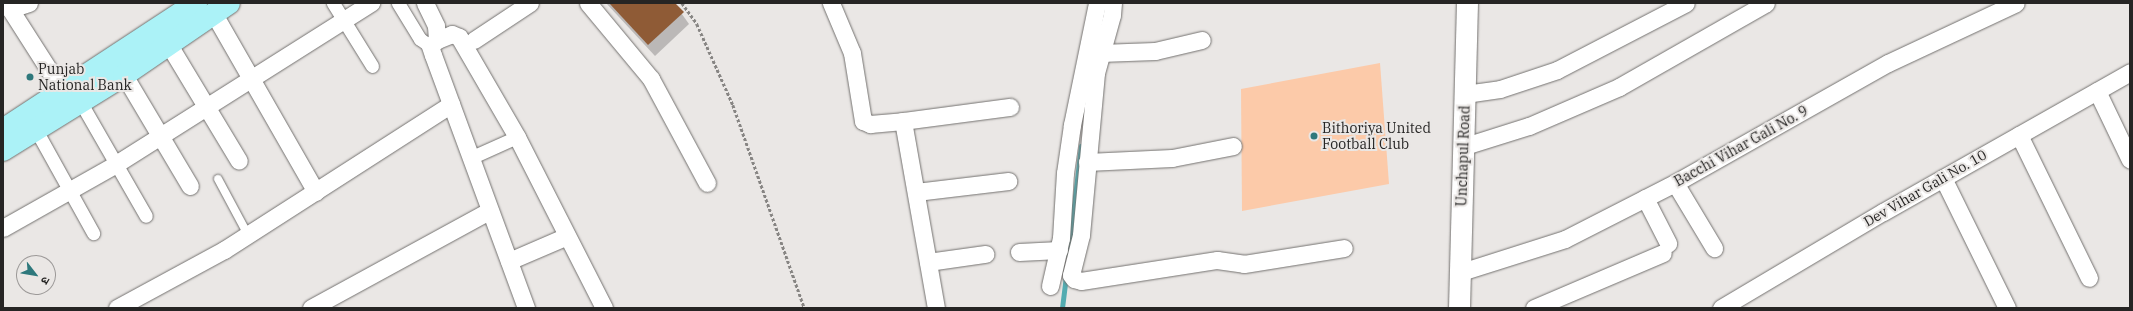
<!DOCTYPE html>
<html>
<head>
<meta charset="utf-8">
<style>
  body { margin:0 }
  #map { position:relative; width:2133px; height:311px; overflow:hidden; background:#eae7e5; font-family:"IBM Plex Serif","Noto Sans Devanagari",serif }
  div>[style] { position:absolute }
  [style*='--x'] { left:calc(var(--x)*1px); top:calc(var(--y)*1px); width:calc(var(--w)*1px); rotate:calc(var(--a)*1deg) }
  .green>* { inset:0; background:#fccaa9 }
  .shadow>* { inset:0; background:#0003 }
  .stream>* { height:5px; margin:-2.5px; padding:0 2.5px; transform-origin:2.5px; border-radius:2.5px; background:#53acb1 }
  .building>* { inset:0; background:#8f5b36 }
  .path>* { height:2.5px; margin-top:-1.25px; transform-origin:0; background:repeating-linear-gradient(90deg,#878583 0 3px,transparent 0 5px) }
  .roads { filter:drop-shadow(0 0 1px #73716f) drop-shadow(0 0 1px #73716f) }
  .service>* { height:8px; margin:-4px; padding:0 4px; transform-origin:4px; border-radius:4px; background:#fff }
  .pedestrian>* { height:13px; margin:-6.5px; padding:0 6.5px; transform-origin:6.5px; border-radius:6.5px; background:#fff }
  .minor>* { height:17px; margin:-8.5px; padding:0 8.5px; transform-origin:8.5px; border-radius:8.5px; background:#fff }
  .tertiary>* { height:21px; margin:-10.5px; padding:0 10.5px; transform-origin:10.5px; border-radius:10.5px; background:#fff }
  .primary>* { height:22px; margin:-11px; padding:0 11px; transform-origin:11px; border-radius:11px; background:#abf2f7 }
  .dots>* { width:11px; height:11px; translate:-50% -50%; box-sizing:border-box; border:2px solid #eae7e5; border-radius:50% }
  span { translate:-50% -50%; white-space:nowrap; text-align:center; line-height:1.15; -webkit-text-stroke:4px #eae7e5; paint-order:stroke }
  .poi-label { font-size:14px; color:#262524 }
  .left { translate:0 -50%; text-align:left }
  .street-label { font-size:14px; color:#262524 }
  .frame { position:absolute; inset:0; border:4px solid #262524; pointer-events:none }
  .north { position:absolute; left:16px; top:255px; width:40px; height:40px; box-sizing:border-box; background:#eae7e5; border:1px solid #9c9998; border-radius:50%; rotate:121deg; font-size:11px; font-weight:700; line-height:16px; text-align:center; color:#262524 }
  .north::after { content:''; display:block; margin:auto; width:14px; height:18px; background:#2e787c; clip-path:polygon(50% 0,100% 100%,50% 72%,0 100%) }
</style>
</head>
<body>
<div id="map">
  <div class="green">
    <div style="clip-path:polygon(1380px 63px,1389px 184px,1242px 211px,1241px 89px)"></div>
  </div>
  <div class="shadow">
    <div style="clip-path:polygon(606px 3px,674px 3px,689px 24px,655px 56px)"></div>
  </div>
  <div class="stream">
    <div style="--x:1068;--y:255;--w:110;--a:-83.2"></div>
    <div style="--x:1062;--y:308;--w:33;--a:-83"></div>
  </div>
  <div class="building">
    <div style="clip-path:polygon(609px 3px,675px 3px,684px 12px,648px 45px)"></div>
  </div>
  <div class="path">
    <div style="--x:682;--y:3;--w:26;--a:54"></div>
    <div style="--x:697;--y:24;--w:89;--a:66"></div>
    <div style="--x:733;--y:105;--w:214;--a:70.6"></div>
  </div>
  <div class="roads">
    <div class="service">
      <div style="--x:218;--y:179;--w:64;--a:61.8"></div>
    </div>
    <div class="pedestrian">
      <div style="--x:333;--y:3;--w:74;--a:58.2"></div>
      <div style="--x:398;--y:3;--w:42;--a:58.6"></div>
      <div style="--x:420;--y:39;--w:12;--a:35"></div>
      <div style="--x:81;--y:103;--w:130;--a:60.1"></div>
      <div style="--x:36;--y:130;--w:118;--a:61"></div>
      <div style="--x:470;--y:158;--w:51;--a:-24.1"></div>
    </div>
    <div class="minor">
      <div style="--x:29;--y:3;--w:20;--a:162"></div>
      <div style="--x:10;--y:9;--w:98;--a:57.4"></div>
      <div style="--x:425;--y:3;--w:25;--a:64"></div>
      <div style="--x:436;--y:26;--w:14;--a:86"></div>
      <div style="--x:437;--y:40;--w:9;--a:139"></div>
      <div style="--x:430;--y:46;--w:9;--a:72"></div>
      <div style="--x:433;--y:55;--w:270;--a:69.8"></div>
      <div style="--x:588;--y:3;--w:99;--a:50.3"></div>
      <div style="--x:651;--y:79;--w:118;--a:61.7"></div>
      <div style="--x:831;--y:3;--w:54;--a:67.2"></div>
      <div style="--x:852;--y:53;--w:69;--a:80.8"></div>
      <div style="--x:863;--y:121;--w:8;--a:23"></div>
      <div style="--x:870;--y:124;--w:33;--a:-5"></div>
      <div style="--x:903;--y:121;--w:108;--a:-7.5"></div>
      <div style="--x:1113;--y:3;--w:12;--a:95"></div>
      <div style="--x:1112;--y:15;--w:60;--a:105.4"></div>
      <div style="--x:1096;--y:73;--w:163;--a:95.3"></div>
      <div style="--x:1081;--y:235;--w:41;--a:104"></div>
      <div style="--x:1071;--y:275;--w:5;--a:53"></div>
      <div style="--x:1074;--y:279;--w:7;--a:16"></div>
      <div style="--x:1081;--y:281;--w:138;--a:-8.8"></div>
      <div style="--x:1217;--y:260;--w:27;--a:8"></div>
      <div style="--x:1244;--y:264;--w:101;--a:-9.1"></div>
      <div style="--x:214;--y:14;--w:205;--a:60.2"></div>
      <div style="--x:437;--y:40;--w:16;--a:-22"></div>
      <div style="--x:452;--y:34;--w:8;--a:23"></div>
      <div style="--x:459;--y:37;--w:116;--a:59.9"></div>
      <div style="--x:517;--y:137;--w:192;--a:63"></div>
      <div style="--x:474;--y:40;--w:67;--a:-33.5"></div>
      <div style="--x:169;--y:45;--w:135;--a:58.9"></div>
      <div style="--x:1100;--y:53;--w:55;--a:-2.1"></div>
      <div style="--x:1155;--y:51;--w:48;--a:-13.2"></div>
      <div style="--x:124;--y:75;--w:129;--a:59.3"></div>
      <div style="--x:2097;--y:91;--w:76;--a:64.4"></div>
      <div style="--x:1465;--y:94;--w:35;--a:-8"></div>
      <div style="--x:1500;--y:89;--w:60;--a:-18.4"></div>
      <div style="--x:1557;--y:70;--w:145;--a:-27.4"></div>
      <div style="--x:903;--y:121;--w:190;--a:80"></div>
      <div style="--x:2019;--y:135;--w:159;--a:63.9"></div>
      <div style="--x:1465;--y:146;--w:67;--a:-17.4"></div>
      <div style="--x:1529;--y:126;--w:98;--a:-23.4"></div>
      <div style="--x:1619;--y:87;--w:169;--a:-29.7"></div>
      <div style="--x:1087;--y:162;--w:85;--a:-2.7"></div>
      <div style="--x:1172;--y:158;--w:62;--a:-11.1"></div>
      <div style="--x:1943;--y:178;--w:145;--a:63.8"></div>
      <div style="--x:1675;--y:183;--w:76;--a:59"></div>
      <div style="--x:916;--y:192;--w:93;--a:-6.8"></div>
      <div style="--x:1645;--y:198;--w:51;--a:62.9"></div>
      <div style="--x:3;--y:228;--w:130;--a:-29.5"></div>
      <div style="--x:116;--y:164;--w:302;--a:-32.3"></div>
      <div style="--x:1019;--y:252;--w:40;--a:-2.9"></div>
      <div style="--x:509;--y:261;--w:63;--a:-23.3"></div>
      <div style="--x:928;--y:262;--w:58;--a:-8"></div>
      <div style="--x:1458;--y:273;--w:112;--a:-17.6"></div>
      <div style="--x:1565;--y:239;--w:123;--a:-27"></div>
      <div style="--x:1675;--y:183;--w:244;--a:-29.4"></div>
      <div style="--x:1888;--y:63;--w:141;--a:-25.1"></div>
      <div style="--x:1050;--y:286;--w:49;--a:-77.1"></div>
      <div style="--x:1061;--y:238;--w:65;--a:-86.5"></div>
      <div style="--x:1065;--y:173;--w:49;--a:-81.7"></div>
      <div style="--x:1072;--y:125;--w:125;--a:-78.4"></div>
      <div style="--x:117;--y:308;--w:122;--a:-28.5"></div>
      <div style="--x:224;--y:250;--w:270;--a:-32.7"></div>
      <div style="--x:311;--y:308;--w:203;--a:-28.6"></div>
      <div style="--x:1534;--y:308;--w:140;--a:-23.1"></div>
      <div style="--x:1721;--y:308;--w:188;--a:-30.7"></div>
      <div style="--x:1883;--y:212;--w:284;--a:-29.5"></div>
    </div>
    <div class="tertiary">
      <div style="--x:1459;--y:308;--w:305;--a:-88.5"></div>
    </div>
    <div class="primary">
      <div style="--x:3;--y:130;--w:231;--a:-33.3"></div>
      <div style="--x:3;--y:150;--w:142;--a:-31.8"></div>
      <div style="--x:124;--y:75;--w:127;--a:-34.4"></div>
    </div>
  </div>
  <div class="dots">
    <div style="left:30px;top:77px;background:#2e787c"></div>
    <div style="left:1314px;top:136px;background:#2e787c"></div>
  </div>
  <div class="poi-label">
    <span class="left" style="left:38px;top:77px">Punjab<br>National Bank</span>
    <span class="left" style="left:1322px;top:136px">Bithoriya United<br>Football Club</span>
  </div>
  <div class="street-label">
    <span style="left:1741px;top:146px;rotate:-29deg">Bacchi Vihar Gali No. 9</span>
    <span style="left:1463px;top:156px;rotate:-88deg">Unchapul Road</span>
    <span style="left:1925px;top:188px;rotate:-30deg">Dev Vihar Gali No. 10</span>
  </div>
  <div class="frame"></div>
  <div class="north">उ</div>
</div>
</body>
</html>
